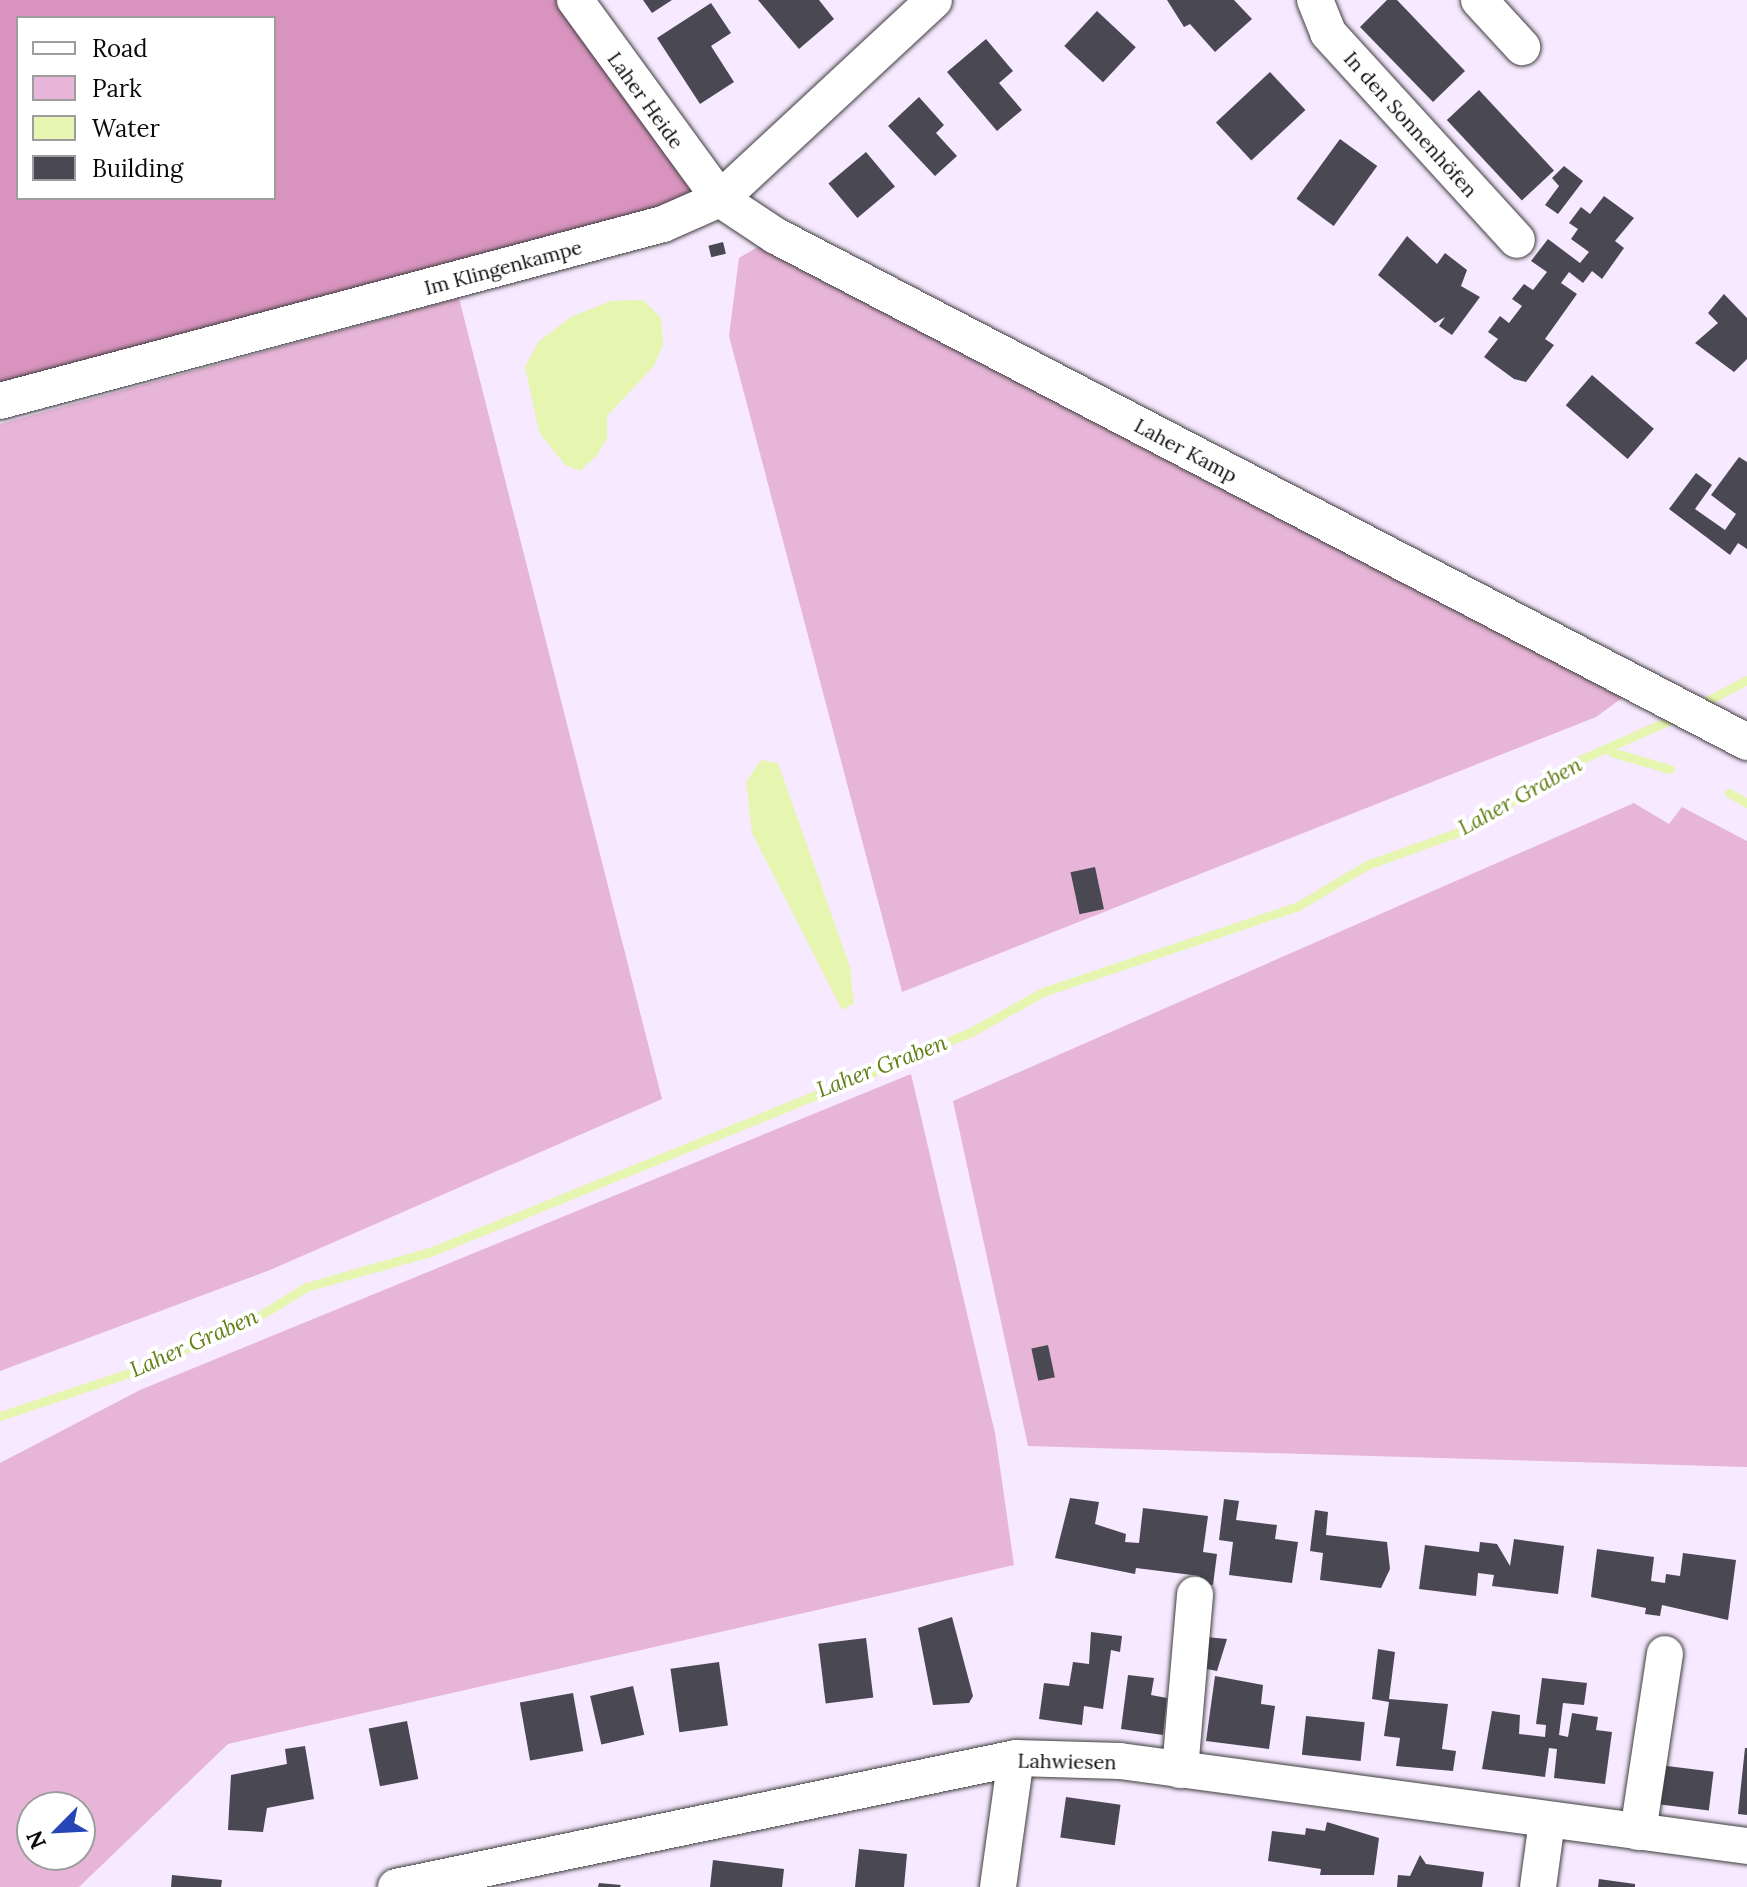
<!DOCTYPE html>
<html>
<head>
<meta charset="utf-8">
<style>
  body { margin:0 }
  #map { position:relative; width:1747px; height:1887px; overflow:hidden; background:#f7e9ff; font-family:Lora,serif }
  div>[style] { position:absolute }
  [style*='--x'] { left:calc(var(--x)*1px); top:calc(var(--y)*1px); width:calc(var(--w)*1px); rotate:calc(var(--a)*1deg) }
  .green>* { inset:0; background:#e7b5d7 }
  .forest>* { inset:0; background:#d894be }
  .water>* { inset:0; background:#e6f5af }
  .stream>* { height:9px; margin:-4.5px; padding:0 4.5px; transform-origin:4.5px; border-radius:4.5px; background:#e6f5af }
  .building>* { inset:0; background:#4a4853; transform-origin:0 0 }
  .roads { filter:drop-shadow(0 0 2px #3e3e3e) drop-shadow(0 0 2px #3e3e3e) }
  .minor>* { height:36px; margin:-18px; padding:0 18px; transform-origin:18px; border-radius:18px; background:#fff }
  span { translate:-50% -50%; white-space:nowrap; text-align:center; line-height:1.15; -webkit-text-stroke:8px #fff; paint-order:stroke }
  .street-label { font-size:20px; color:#0b0b0b }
  .water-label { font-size:22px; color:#637e16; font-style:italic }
  .legend { position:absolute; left:16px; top:16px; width:260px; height:184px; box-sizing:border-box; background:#fff; border:2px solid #9d9d9d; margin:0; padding:10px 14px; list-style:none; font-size:24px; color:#0b0b0b }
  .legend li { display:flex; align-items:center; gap:16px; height:40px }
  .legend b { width:40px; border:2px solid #9d9d9d }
  .north { position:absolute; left:16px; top:1791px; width:80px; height:80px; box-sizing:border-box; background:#fff; border:2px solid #9d9d9d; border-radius:50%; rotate:246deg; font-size:22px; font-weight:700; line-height:32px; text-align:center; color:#0b0b0b }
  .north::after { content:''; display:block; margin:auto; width:28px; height:36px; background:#2646b8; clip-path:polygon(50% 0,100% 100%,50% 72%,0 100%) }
</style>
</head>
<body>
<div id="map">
  <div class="green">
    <div style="clip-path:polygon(761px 245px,1629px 693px,1596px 717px,902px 992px,729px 336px,739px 258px)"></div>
    <div style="clip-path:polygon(459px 298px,662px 1099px,270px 1270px,0 1371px,0 424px)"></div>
    <div style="clip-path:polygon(1634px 803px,1669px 824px,1682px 807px,1747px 841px,1747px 1467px,1028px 1446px,953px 1101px)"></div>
    <div style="clip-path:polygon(evenodd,911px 1074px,995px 1433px,1014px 1565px,228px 1744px,79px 1887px,0 1887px,0 1463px,140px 1390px,911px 1074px,32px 1807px,80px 1807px,80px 1855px,32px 1855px,32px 1807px)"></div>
  </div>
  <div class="forest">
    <div style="clip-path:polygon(evenodd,0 0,575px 0,720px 199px,0 388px,0 0,18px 18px,274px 18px,274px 198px,18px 198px,18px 18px)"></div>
  </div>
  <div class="water">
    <div style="clip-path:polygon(643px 300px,661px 318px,663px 345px,654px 366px,607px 416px,607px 439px,596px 456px,580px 471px,565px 465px,539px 432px,525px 367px,538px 342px,571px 317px,611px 301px)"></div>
    <div style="clip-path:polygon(761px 760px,778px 763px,850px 967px,854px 1003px,842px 1010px,752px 833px,746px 782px)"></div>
  </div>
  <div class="stream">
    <div style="--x:1697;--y:706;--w:56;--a:-27.5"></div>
    <div style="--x:1611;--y:752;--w:61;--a:16.1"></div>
    <div style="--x:1729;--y:793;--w:21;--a:29"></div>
    <div style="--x:0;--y:1416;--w:136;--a:-18.4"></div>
    <div style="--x:129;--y:1373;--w:133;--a:-23.1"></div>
    <div style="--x:251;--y:1321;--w:65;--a:-31.7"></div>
    <div style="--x:306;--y:1287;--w:129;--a:-15.8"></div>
    <div style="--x:430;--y:1252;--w:584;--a:-22.13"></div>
    <div style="--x:971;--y:1032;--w:82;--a:-29.1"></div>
    <div style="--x:1043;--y:992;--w:269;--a:-18.6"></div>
    <div style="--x:1298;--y:906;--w:80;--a:-30.7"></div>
    <div style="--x:1367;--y:865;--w:103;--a:-19.8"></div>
    <div style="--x:1464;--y:830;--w:140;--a:-31"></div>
    <div style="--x:1584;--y:758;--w:102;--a:-23.8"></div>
  </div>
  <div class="building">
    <div style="clip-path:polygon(643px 0,672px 0,652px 13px)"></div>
    <div style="clip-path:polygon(758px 0,819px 0,834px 19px,799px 49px)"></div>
    <div style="clip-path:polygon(1167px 0,1234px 0,1252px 19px,1215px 52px,1190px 24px,1184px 27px)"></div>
    <div style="clip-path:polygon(1387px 0,1397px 0,1465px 71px,1433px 102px,1360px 27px)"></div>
    <div style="clip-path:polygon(711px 3px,731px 33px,711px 46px,734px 82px,700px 104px,657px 38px)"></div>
    <div style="left:1097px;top:11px;width:53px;height:48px;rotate:43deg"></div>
    <div style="clip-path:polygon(986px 39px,1013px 71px,999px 83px,1022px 110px,997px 131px,947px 72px)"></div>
    <div style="left:1270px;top:72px;width:52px;height:74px;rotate:47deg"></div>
    <div style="left:1479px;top:90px;width:110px;height:44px;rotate:47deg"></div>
    <div style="clip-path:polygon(919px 97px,944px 125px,936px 133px,957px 156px,935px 176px,888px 126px)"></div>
    <div style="left:1340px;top:139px;width:46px;height:74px;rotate:36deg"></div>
    <div style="left:866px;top:152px;width:45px;height:49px;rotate:50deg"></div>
    <div style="clip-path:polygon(1564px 166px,1583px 181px,1558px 214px,1545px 205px,1559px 186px,1552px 178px)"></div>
    <div style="clip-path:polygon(1604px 196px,1634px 218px,1615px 241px,1624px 248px,1602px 279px,1592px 271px,1583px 283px,1569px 272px,1561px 283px,1577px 294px,1545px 339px,1554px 345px,1526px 382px,1514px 379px,1484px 357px,1498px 339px,1488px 332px,1500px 316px,1509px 323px,1522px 306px,1512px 299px,1524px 284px,1533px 290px,1547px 272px,1531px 261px,1548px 239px,1580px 263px,1589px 252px,1571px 239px,1578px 229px,1569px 223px,1581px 207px,1590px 214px)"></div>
    <div style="clip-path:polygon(1407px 236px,1437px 264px,1445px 253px,1467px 270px,1461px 286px,1480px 297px,1452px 335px,1439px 326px,1445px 317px,1435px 323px,1378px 275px)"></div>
    <div style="left:723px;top:242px;width:12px;height:15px;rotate:76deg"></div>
    <div style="clip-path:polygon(1724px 294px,1747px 318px,1747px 359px,1734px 372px,1695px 343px,1718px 323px,1708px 313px)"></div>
    <div style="left:1592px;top:375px;width:82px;height:40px;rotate:41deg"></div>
    <div style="clip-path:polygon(1739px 457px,1747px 462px,1747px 549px,1738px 543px,1730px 555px,1669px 509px,1696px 473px,1712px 485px,1695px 509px,1725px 530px,1736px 514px,1711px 495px)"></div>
    <div style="left:1095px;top:867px;width:43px;height:25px;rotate:78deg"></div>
    <div style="left:1048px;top:1345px;width:33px;height:17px;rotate:78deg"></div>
    <div style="clip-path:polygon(1070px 1498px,1099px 1502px,1095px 1524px,1126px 1534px,1125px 1542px,1139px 1543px,1143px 1508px,1208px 1516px,1203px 1552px,1217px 1554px,1213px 1585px,1199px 1583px,1200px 1576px,1136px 1568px,1135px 1574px,1055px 1558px)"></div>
    <div style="clip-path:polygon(1224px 1499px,1239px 1501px,1236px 1520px,1277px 1525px,1275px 1539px,1298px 1542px,1292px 1583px,1229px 1575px,1233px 1542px,1219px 1540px)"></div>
    <div style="clip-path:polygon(1315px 1510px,1328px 1512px,1326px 1535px,1387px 1542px,1390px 1569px,1381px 1588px,1320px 1580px,1323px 1553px,1310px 1551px)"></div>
    <div style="clip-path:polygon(1514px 1539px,1564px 1546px,1558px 1594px,1492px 1586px,1494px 1575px,1478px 1573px,1476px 1596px,1419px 1589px,1425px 1545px,1479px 1552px,1480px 1542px,1497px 1544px,1510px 1566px)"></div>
    <div style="clip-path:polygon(1597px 1549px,1654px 1557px,1651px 1581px,1665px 1583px,1666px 1574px,1680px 1576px,1683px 1553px,1736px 1560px,1728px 1620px,1662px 1605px,1660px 1616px,1645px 1614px,1646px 1608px,1591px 1597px)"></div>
    <div style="clip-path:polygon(952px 1617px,973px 1696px,969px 1703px,933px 1705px,918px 1628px)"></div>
    <div style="clip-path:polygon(1091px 1632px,1122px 1636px,1120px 1652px,1111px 1650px,1103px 1709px,1084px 1706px,1082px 1725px,1039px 1719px,1044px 1683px,1069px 1686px,1073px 1662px,1089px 1664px)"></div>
    <div style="clip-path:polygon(1206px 1637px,1227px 1639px,1217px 1671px,1202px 1668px)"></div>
    <div style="left:866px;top:1638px;width:60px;height:48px;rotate:83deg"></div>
    <div style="clip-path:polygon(1378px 1649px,1395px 1652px,1389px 1699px,1448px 1704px,1442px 1749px,1456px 1751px,1453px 1771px,1396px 1766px,1400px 1738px,1384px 1736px,1389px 1702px,1372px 1699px)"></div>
    <div style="left:719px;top:1662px;width:64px;height:49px;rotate:82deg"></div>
    <div style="clip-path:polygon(1128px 1675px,1154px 1678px,1151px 1695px,1167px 1698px,1163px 1735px,1121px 1729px)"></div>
    <div style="clip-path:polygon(1215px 1676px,1263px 1685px,1261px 1704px,1275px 1706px,1269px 1749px,1206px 1741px)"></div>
    <div style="clip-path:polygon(1542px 1678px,1587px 1683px,1584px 1705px,1563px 1703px,1559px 1735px,1568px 1737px,1572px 1713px,1598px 1717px,1596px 1730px,1612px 1732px,1605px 1784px,1554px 1778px,1557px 1749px,1549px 1748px,1545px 1777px,1482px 1769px,1492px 1711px,1520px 1715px,1519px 1734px,1545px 1737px,1546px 1725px,1536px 1724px)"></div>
    <div style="left:633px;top:1686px;width:50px;height:44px;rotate:77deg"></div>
    <div style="left:573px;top:1693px;width:59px;height:54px;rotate:80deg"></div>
    <div style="left:1306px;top:1716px;width:59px;height:39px;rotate:6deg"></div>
    <div style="left:407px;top:1721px;width:59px;height:39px;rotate:79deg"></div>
    <div style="clip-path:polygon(305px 1746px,314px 1799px,267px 1808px,263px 1832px,228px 1830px,231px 1775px,287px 1764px,285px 1749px)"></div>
    <div style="clip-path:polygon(1745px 1748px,1747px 1748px,1747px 1815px,1738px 1814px)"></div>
    <div style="left:1659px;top:1765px;width:55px;height:39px;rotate:7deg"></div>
    <div style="left:1066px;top:1797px;width:55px;height:41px;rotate:8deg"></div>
    <div style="clip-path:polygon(1327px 1822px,1379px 1838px,1374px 1875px,1320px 1875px,1321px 1869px,1268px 1861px,1272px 1831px,1305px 1835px,1306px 1828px,1325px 1831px)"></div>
    <div style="clip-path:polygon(859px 1849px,907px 1854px,904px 1887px,855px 1887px)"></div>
    <div style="clip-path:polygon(1420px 1855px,1426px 1864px,1484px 1872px,1482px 1887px,1397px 1887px,1398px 1875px,1410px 1876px)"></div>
    <div style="clip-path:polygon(713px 1860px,784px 1869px,782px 1887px,710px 1887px)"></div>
    <div style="clip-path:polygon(172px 1875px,222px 1880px,221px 1887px,171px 1887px)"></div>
    <div style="clip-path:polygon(1599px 1879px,1635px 1884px,1635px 1887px,1598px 1887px)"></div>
    <div style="clip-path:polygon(599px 1883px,621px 1885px,620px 1887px,598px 1887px)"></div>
  </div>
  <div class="roads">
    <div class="minor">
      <div style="--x:575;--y:0;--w:246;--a:53.9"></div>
      <div style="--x:720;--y:199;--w:67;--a:33.5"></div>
      <div style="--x:776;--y:236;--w:1095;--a:27.52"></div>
      <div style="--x:1315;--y:0;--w:35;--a:68"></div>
      <div style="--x:1328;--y:33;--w:280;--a:47.6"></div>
      <div style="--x:1479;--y:0;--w:64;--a:47.5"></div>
      <div style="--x:0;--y:401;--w:686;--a:-14.95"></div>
      <div style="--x:663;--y:224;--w:62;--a:-23.7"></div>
      <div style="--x:720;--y:199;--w:292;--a:-42.9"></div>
      <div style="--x:1180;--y:1770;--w:176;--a:-85.1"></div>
      <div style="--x:1638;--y:1832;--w:180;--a:-81.4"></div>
      <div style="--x:396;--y:1887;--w:633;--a:-11.75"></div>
      <div style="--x:1016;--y:1758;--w:104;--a:1.7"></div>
      <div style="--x:1120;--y:1761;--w:633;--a:7.72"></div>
      <div style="--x:998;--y:1887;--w:130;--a:-82.1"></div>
      <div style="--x:1538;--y:1887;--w:67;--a:-82.2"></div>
    </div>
  </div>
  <div class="street-label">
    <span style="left:646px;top:100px;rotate:54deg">Laher Heide</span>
    <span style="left:1411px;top:124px;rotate:48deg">In den Sonnenhöfen</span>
    <span style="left:503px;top:267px;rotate:-15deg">Im Klingenkampe</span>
    <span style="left:1186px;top:450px;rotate:28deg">Laher Kamp</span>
    <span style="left:1067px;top:1761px;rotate:1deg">Lahwiesen</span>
  </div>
  <div class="water-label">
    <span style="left:1520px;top:796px;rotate:-29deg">Laher Graben</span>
    <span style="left:882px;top:1066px;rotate:-21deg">Laher Graben</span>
    <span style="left:194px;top:1343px;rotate:-24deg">Laher Graben</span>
  </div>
  <ul class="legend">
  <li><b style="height:10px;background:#fff"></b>Road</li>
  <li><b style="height:22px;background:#e7b5d7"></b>Park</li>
  <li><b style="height:22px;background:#e6f5af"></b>Water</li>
  <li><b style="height:22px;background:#4a4853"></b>Building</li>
  </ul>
  <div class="north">N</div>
</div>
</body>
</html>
